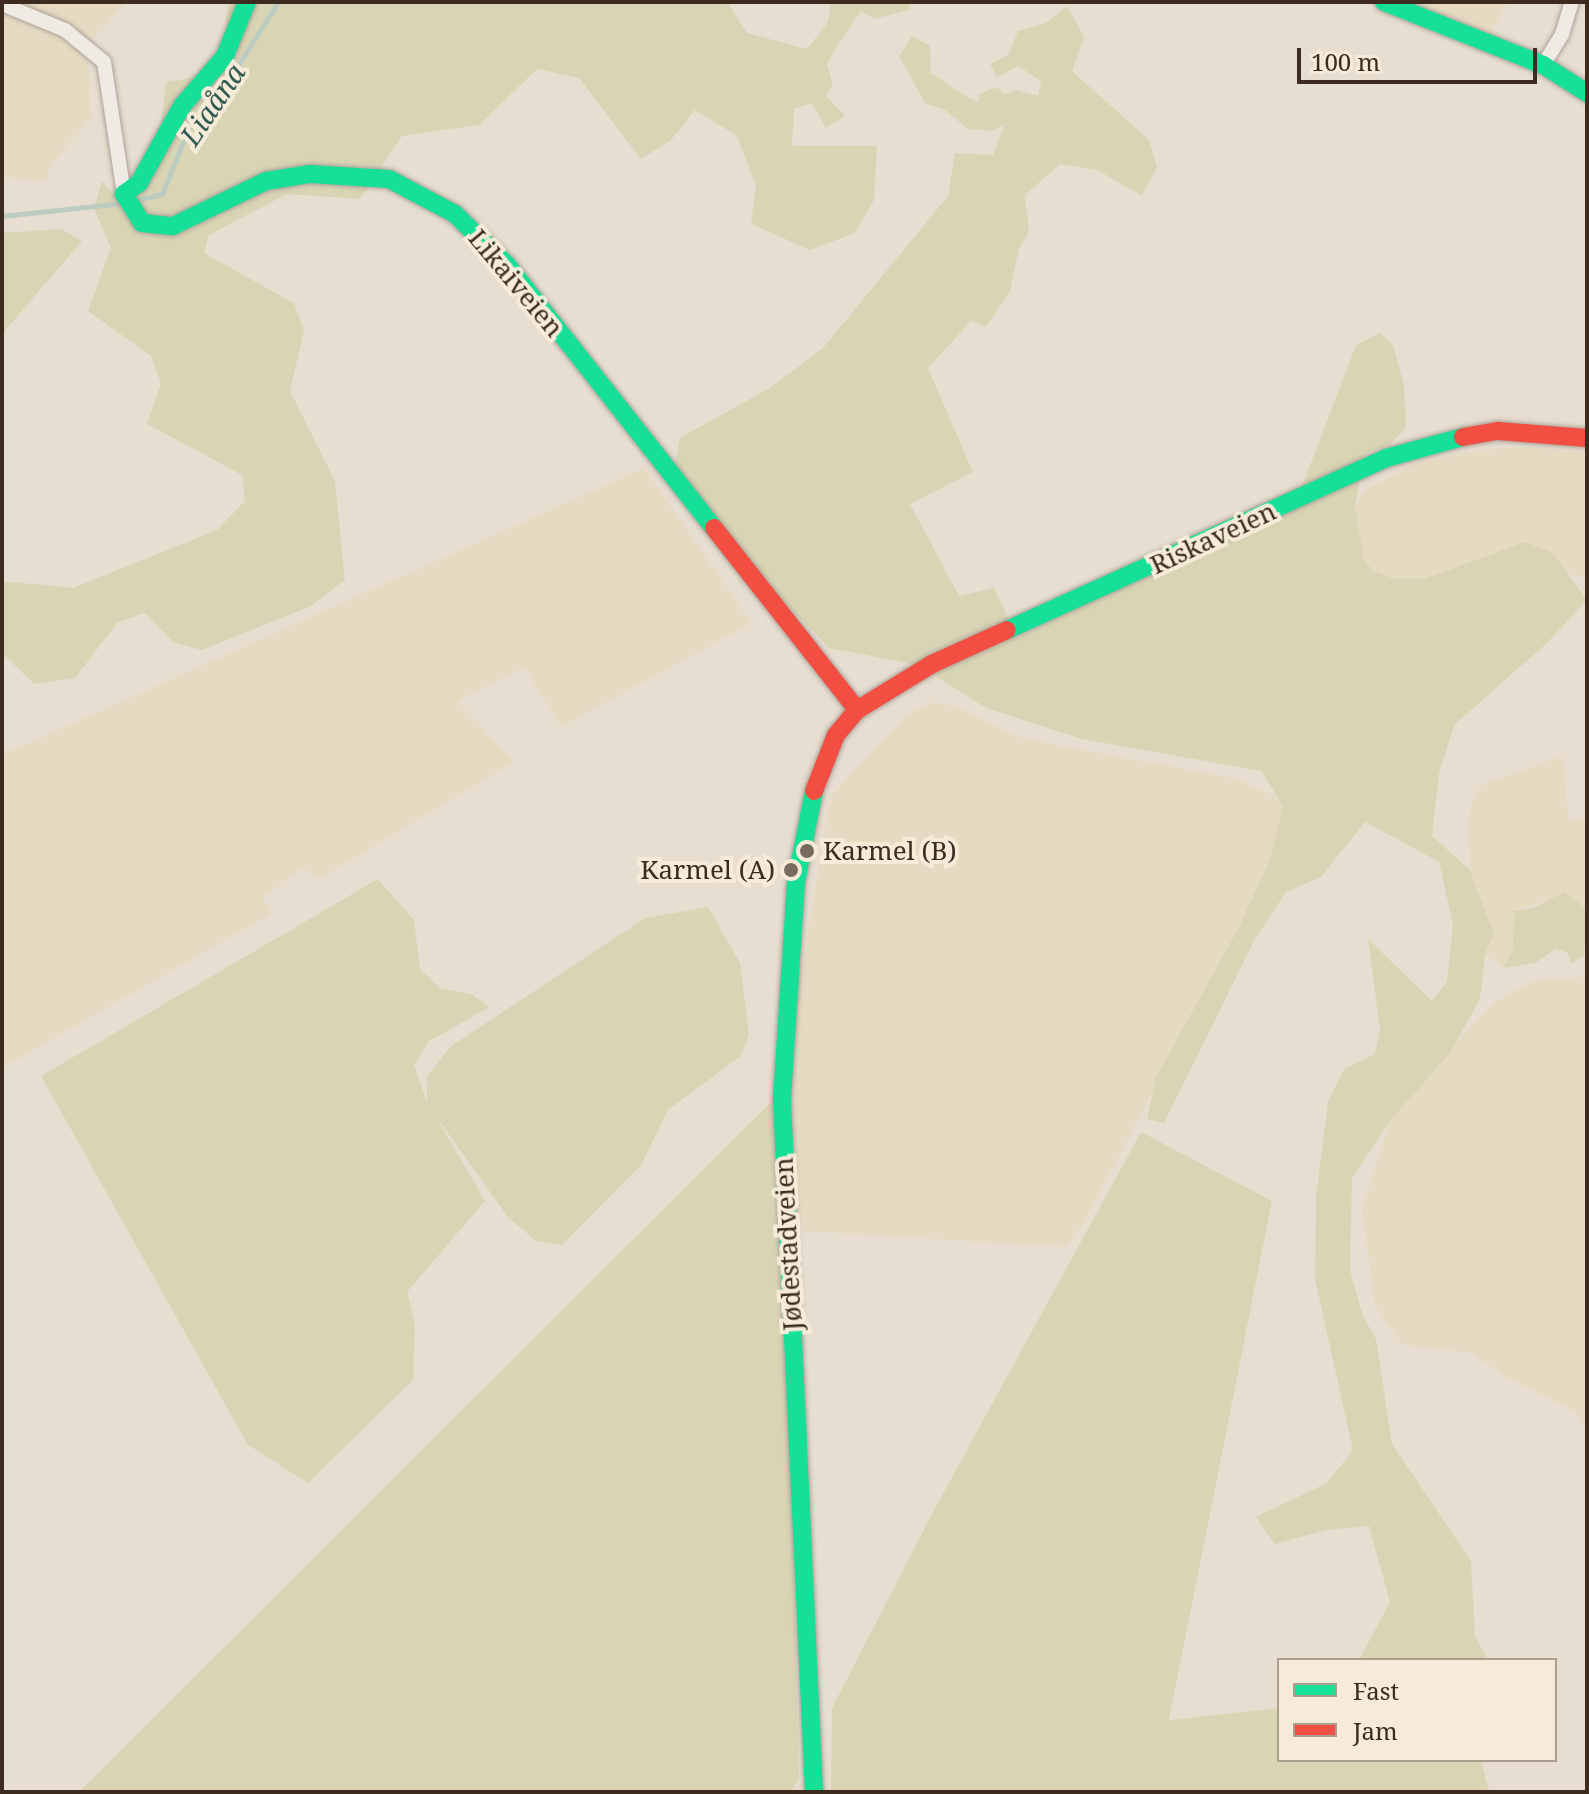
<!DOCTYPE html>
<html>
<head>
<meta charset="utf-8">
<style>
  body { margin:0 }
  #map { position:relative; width:1589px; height:1794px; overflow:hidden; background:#e7ded1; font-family:"Noto Serif",serif }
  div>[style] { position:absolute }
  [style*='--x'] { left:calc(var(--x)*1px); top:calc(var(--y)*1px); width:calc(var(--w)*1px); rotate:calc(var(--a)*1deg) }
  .farmland>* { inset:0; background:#e6dbc2 }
  .green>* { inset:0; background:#d9d5b4 }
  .stream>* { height:5px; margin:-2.5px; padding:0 2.5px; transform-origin:2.5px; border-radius:2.5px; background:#bcccc0 }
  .roads { filter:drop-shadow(0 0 2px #ada399) drop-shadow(0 0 2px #ada399) }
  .street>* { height:14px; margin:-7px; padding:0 7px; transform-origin:7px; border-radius:7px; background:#efeae3 }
  .fast>* { height:18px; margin:-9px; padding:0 9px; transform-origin:9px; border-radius:9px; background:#16e098 }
  .jam>* { height:18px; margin:-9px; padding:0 9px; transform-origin:9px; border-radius:9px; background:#f24e42 }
  .dots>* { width:22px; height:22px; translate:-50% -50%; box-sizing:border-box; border:4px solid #f6ead8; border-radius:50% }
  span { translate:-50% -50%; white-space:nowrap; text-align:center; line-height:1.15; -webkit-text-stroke:8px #f6ead8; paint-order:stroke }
  .street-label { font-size:26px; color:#3d2b20 }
  .poi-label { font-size:26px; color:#3d2b20 }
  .left { translate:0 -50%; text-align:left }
  .right { translate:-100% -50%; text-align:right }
  .water-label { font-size:28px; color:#305c54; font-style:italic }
  .frame { position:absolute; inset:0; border:4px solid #3d2b20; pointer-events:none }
  .legend { position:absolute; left:1277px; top:1658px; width:280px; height:104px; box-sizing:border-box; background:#f6ead8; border:2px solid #ac9e8e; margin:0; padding:10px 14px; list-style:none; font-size:24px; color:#3d2b20 }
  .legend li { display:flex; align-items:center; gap:16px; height:40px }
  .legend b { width:40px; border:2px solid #ac9e8e }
  .scale { position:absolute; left:1297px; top:48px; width:240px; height:36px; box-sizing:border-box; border:4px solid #3d2b20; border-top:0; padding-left:10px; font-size:24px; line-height:28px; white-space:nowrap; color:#3d2b20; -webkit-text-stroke:6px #f6ead8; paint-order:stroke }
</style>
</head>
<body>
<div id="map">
  <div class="farmland">
    <div style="clip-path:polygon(2px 2px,128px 2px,88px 44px,91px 119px,51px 164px,46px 181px,2px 178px)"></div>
    <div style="clip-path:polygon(1408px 2px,1509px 2px,1490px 33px)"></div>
    <div style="clip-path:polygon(1527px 447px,1587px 453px,1587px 578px,1569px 574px,1553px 553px,1463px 565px,1424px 579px,1396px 579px,1374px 572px,1363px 559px,1355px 506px,1365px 490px,1414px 464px,1489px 449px)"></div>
    <div style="clip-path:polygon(644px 468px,752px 623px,561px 727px,524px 667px,458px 701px,514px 762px,318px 880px,303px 868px,263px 896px,271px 914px,2px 1068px,2px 755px)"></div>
    <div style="clip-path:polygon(933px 702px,955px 706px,1021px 738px,1238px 779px,1274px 796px,1283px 806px,1270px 859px,1238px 929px,1083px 1225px,1065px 1247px,803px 1231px,795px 1185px,795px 975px,804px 957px,830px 797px,907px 714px)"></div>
    <div style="clip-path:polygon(1563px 756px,1569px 822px,1587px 818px,1587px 909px,1544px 901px,1514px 911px,1513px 949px,1503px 968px,1485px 954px,1494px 934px,1470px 869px,1468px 820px,1474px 794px,1485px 783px)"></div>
    <div style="clip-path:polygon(1587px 976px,1587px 1430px,1575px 1411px,1506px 1377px,1472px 1353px,1403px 1345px,1375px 1307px,1362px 1208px,1390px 1121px,1458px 1040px,1497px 1001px,1533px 981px)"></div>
  </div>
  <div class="green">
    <div style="clip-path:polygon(229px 2px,727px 2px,747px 33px,807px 49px,828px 22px,831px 2px,908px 2px,910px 10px,874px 19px,861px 11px,840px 42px,827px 64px,833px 85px,826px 96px,845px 116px,826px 128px,812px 103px,794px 109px,792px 146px,877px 146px,874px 200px,855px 233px,810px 250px,751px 224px,756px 186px,737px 136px,695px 110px,671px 140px,641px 159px,579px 78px,537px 69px,479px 125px,402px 136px,360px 199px,287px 194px,209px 235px,204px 253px,294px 303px,304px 331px,290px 391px,335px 481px,345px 580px,311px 606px,202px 650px,174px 643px,145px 613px,118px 622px,75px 678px,34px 684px,2px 653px,2px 581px,73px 588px,217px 530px,245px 501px,242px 475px,147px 424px,161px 383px,151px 356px,88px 311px,111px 248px,94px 209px,102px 181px,127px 210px,158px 149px,166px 82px,233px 72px,239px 50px,225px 21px)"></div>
    <div style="clip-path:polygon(1067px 6px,1084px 37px,1072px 71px,1149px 140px,1157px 167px,1142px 196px,1097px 170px,1060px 164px,1025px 195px,1029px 232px,1019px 248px,1010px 291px,986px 327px,971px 321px,928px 368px,973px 472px,910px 504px,959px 596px,994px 588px,1017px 638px,1181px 558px,1239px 538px,1296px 502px,1356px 345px,1380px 333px,1393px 345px,1404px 386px,1406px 428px,1389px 445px,1364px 454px,1355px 506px,1364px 560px,1374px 572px,1396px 579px,1424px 579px,1525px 542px,1553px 553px,1587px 600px,1546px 644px,1454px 725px,1439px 774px,1432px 836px,1470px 870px,1494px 934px,1485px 954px,1480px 999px,1450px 1053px,1390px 1121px,1352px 1178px,1350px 1270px,1363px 1316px,1376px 1339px,1392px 1444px,1471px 1561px,1475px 1636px,1488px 1660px,1359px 1660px,1390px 1602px,1369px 1526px,1326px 1530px,1275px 1544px,1256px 1517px,1327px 1483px,1353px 1450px,1315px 1279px,1316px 1196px,1328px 1102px,1344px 1069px,1375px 1054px,1380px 1030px,1368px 939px,1432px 1001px,1447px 982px,1453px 925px,1439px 862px,1365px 822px,1321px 877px,1286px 892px,1255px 939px,1164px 1123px,1147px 1119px,1156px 1077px,1238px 929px,1270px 859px,1283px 806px,1261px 771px,1082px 739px,986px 708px,918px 665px,829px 648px,782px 600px,675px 464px,680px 438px,770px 388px,823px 348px,948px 196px,955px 153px,993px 155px,1005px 124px,992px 131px,968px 129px,945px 110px,925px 103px,899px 56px,912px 36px,930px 46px,931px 73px,967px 97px,979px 102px,979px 94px,996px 87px,1005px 94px,1016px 90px,1038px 96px,1041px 81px,1018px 66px,997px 77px,990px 64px,1008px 55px,1018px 31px,1044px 24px)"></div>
    <div style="clip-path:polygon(61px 229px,82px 241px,2px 334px,2px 233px)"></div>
    <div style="clip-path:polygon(378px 879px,414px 920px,420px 969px,440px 988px,471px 994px,490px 1007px,429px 1041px,414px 1065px,427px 1102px,427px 1076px,451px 1046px,645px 918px,708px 907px,740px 963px,749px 1035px,741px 1056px,668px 1110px,641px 1165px,562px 1245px,536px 1241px,508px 1217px,435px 1115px,485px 1201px,407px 1292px,415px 1325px,413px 1380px,308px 1483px,248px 1445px,41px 1076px)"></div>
    <div style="clip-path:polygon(1564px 892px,1587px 909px,1584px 956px,1571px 964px,1568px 953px,1556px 949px,1535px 963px,1503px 968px,1513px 949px,1514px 911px,1533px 908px)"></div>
    <div style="clip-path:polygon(781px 1092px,799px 1778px,791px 1792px,79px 1792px)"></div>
    <div style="clip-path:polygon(1141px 1132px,1272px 1201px,1169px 1720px,1279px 1708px,1279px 1760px,1481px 1760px,1489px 1792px,831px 1792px,832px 1708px,934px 1510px)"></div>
  </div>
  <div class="stream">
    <div style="--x:133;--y:201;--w:30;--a:-14"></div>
    <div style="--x:162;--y:194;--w:72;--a:-68.1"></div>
    <div style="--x:189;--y:127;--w:17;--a:-28"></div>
    <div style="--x:204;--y:119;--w:138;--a:-57.7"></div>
    <div style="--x:2;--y:216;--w:122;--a:-6.1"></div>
  </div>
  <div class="roads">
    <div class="street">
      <div style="--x:2;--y:4;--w:68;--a:22.4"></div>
      <div style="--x:65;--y:30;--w:50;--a:39.4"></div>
      <div style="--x:104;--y:62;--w:134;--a:81.4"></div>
      <div style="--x:1543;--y:65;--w:36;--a:-58"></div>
      <div style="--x:1562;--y:34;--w:34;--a:-73"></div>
    </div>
    <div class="fast">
      <div style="--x:247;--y:2;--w:58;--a:112.2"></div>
      <div style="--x:225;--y:56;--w:66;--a:130.7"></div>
      <div style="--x:182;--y:106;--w:88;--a:119.2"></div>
      <div style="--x:139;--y:183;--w:19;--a:144"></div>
      <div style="--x:124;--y:194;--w:34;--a:58"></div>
      <div style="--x:142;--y:223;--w:31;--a:6"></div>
      <div style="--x:173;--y:226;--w:103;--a:-25.8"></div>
      <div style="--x:266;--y:181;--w:45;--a:-9"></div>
      <div style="--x:310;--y:174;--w:79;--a:3.6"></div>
      <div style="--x:389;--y:179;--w:75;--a:27.9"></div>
      <div style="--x:455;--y:214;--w:73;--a:44.4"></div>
      <div style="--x:507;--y:265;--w:335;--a:51.8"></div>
      <div style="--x:1384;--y:2;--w:171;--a:21.6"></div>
      <div style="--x:1543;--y:65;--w:52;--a:32.5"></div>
      <div style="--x:1007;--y:630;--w:416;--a:-24.4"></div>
      <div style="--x:1386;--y:458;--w:80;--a:-15.3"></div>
      <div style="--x:814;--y:791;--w:93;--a:101.2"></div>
      <div style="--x:796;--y:882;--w:218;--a:93.7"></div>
      <div style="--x:782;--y:1100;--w:693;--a:87.35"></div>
    </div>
    <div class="jam">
      <div style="--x:1463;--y:437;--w:36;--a:-10"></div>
      <div style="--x:1498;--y:431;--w:89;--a:4.5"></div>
      <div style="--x:714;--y:528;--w:231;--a:51.8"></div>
      <div style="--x:814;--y:791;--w:60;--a:-68.6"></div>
      <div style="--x:836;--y:735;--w:33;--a:-50"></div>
      <div style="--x:857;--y:710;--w:88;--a:-31.5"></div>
      <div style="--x:932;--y:664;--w:82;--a:-24.4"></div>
    </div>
  </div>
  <div class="dots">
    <div style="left:807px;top:851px;background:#786a5e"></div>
    <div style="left:791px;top:870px;background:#786a5e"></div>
  </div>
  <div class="street-label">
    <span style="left:516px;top:283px;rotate:50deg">Likaiveien</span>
    <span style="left:1213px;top:538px;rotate:-25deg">Riskaveien</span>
    <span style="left:788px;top:1244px;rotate:-93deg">Jødestadveien</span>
  </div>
  <div class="poi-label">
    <span class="left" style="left:823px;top:851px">Karmel (B)</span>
    <span class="right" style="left:775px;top:870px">Karmel (A)</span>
  </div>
  <div class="water-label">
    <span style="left:212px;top:104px;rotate:-56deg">Liaåna</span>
  </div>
  <div class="frame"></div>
  <ul class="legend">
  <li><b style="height:10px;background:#16e098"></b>Fast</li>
  <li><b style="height:10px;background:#f24e42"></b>Jam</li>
  </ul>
  <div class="scale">100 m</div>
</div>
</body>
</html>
